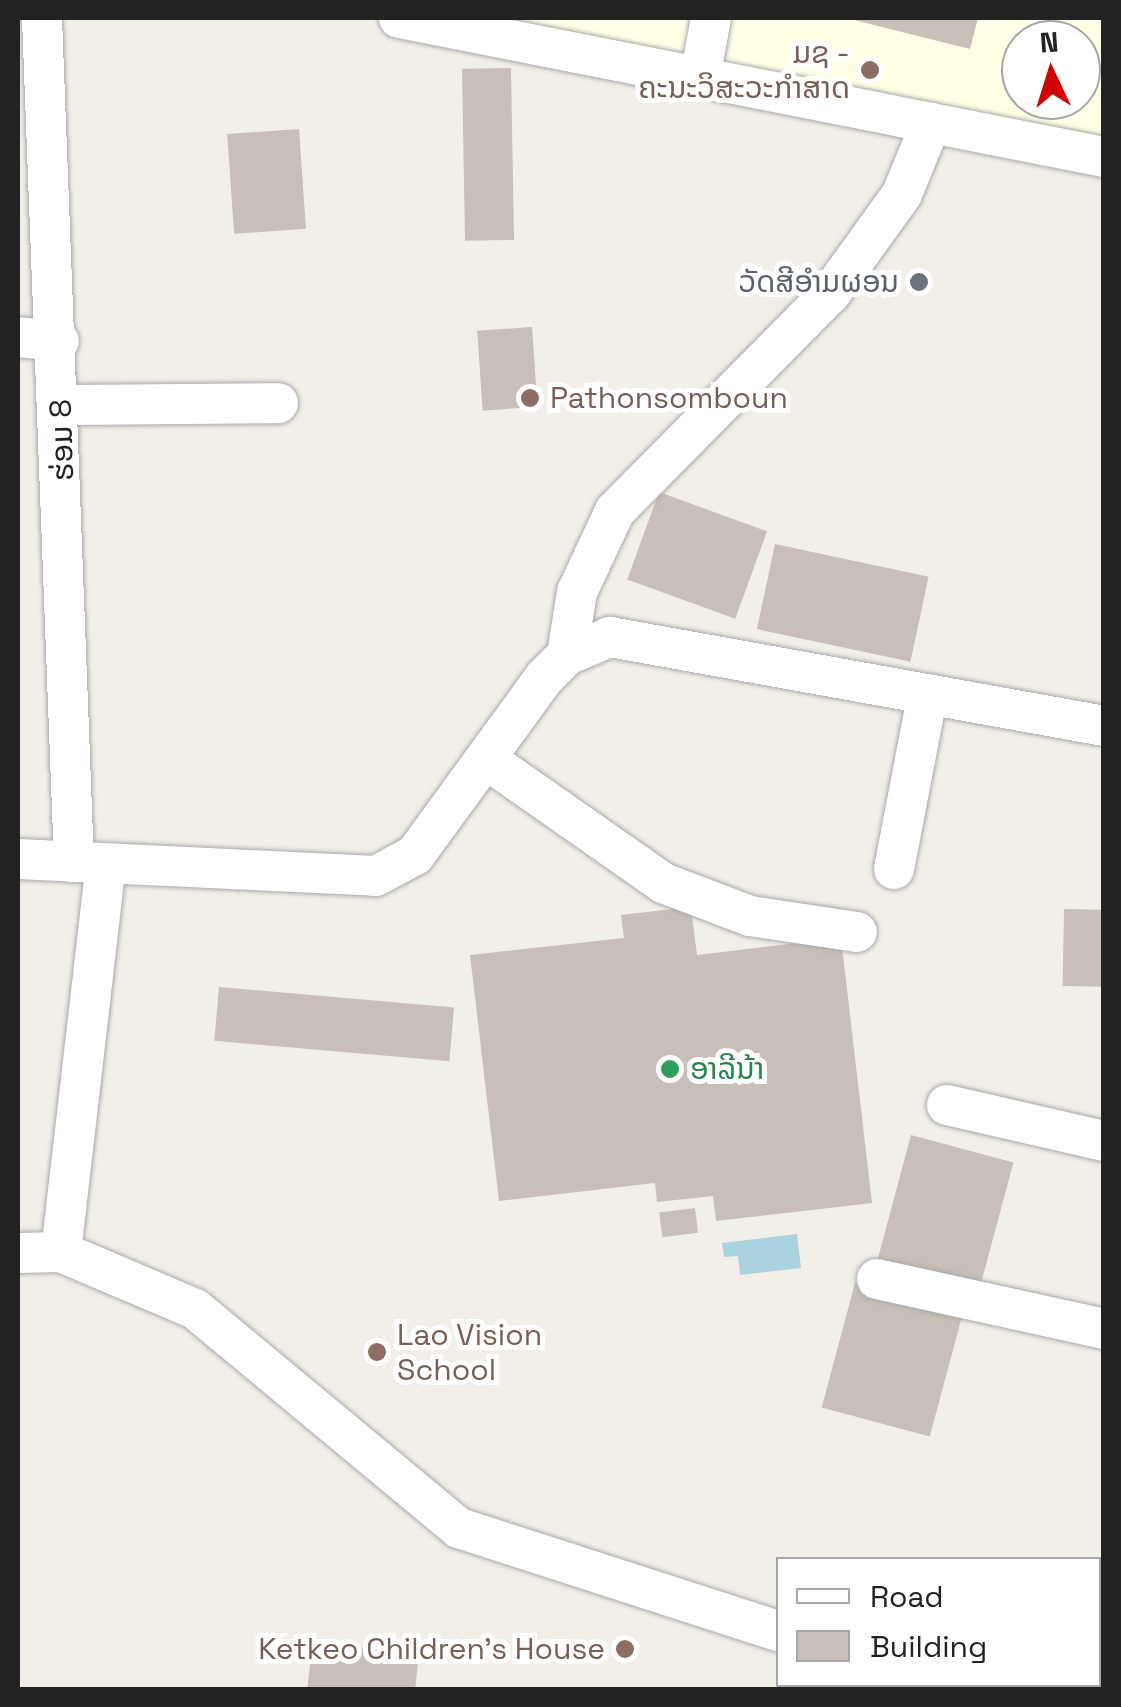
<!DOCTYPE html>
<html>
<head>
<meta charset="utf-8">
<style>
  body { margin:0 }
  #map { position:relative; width:1121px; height:1707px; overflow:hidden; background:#f2efe9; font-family:"Space Grotesk","Noto Sans Lao",sans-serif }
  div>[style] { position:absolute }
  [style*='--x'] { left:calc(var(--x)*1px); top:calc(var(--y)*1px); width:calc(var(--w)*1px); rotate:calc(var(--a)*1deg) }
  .education>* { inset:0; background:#ffffe5 }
  .water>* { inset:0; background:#aad3df }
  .building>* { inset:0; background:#c7bfb8; transform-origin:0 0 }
  .roads { filter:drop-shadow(0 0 2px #a9a9a9) drop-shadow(0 0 2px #a9a9a9) }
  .minor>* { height:40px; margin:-20px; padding:0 20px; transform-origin:20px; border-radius:20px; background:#fff }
  .dots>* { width:28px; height:28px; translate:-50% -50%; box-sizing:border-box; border:5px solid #fff; border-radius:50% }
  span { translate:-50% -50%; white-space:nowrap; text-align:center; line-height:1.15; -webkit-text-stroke:10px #fff; paint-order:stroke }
  .education-label { font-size:30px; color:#785e54 }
  .right { translate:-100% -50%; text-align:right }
  .left { translate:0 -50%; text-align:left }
  .worship-label { font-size:30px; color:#5b616d }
  .street-label { font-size:30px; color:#222 }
  .leisure-label { font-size:30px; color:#27864d }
  .frame { position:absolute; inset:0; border:20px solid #222; pointer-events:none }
  .legend { position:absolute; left:776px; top:1557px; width:325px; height:130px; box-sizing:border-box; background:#fff; border:2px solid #a7a7a7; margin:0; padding:12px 18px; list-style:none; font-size:30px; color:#222 }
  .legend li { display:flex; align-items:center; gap:20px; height:50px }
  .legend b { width:50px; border:2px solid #a7a7a7 }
  .north { position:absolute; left:1001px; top:20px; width:100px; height:100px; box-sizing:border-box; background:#fff; border:2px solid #a7a7a7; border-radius:50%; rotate:356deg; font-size:28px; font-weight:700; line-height:40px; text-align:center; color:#222 }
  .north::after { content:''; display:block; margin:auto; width:35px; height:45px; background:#d40000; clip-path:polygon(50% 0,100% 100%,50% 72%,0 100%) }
</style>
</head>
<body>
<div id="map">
  <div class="education">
    <div style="clip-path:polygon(evenodd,465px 18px,1103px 18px,1103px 148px,465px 18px,1021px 40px,1081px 40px,1081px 100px,1021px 100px,1021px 40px)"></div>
  </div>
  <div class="water">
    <div style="clip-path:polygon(797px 1234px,801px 1268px,740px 1275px,738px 1256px,724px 1257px,722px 1243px)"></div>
  </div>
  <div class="building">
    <div style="clip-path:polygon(846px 18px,978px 18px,970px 49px)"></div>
    <div style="left:511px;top:68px;width:172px;height:49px;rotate:89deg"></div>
    <div style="left:299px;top:129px;width:100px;height:72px;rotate:86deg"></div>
    <div style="left:532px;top:327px;width:80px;height:55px;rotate:86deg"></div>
    <div style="left:659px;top:492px;width:115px;height:93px;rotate:20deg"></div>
    <div style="left:775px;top:544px;width:157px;height:87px;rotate:12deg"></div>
    <div style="clip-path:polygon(691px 907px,697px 955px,841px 938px,872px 1203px,716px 1221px,713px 1196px,657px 1202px,655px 1183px,499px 1201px,470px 955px,624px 938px,621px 915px)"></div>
    <div style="left:1064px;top:909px;width:40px;height:77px;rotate:1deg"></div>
    <div style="left:219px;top:987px;width:236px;height:54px;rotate:5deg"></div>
    <div style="left:911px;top:1135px;width:106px;height:130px;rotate:15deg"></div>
    <div style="left:695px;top:1208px;width:25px;height:36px;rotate:83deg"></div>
    <div style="left:855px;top:1283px;width:112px;height:129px;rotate:15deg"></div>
    <div style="clip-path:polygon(313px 1642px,419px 1654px,415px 1690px,307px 1690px)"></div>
  </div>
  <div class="roads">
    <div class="minor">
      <div style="--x:42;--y:18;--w:845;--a:87.83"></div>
      <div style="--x:399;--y:18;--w:719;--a:11.15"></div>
      <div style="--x:700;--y:78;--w:61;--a:-79.6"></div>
      <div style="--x:18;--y:337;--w:41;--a:5.6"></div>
      <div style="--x:62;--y:405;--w:216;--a:-0.5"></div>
      <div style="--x:567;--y:655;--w:64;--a:-81"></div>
      <div style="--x:577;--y:592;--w:89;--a:-64.9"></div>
      <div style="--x:615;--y:511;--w:305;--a:-45.3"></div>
      <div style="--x:830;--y:294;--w:123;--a:-54.2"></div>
      <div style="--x:902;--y:194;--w:77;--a:-67.8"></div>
      <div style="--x:489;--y:761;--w:213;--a:35"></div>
      <div style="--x:663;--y:883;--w:93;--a:20.8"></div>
      <div style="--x:750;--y:916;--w:108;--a:8.5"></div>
      <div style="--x:18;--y:859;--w:358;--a:2.7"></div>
      <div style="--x:376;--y:876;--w:44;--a:-28.3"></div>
      <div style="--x:415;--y:855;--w:220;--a:-53.9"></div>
      <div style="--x:545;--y:677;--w:31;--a:-45"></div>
      <div style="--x:567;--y:655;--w:47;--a:-22.7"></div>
      <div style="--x:610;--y:637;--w:502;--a:10.21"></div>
      <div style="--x:894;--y:869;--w:175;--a:-79.1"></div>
      <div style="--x:947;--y:1105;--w:161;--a:12.9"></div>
      <div style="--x:61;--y:1252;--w:391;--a:-83.4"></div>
      <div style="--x:18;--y:1253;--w:43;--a:-1.3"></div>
      <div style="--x:61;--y:1252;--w:146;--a:23"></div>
      <div style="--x:195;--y:1309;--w:343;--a:39.7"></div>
      <div style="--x:459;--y:1528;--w:335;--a:17.9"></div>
      <div style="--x:877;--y:1279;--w:232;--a:12.4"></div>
      <div style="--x:958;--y:1684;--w:18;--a:19"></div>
    </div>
  </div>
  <div class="dots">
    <div style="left:870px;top:70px;background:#8d6e63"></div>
    <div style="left:919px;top:282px;background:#6b7280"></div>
    <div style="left:530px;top:398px;background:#8d6e63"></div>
    <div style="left:670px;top:1069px;background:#2e9e5b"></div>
    <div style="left:377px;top:1352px;background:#8d6e63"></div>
    <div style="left:625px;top:1649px;background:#8d6e63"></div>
  </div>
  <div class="education-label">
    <span class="right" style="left:850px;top:70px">ມຊ -<br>ຄະນະວິສະວະກຳສາດ</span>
    <span class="left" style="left:550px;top:398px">Pathonsomboun</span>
    <span class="left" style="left:397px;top:1352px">Lao Vision<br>School</span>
    <span class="right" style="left:605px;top:1649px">Ketkeo Children's House</span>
  </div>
  <div class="worship-label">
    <span class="right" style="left:899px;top:282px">ວັດສີອຳມຜອນ</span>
  </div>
  <div class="street-label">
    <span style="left:62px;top:440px;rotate:-92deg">ຮ່ອມ 8</span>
  </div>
  <div class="leisure-label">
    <span class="left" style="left:690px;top:1069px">ອາລີນ້າ</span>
  </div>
  <div class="frame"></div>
  <ul class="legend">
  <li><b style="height:12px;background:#fff"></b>Road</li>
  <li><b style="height:28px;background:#c7bfb8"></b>Building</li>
  </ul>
  <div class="north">N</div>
</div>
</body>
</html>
